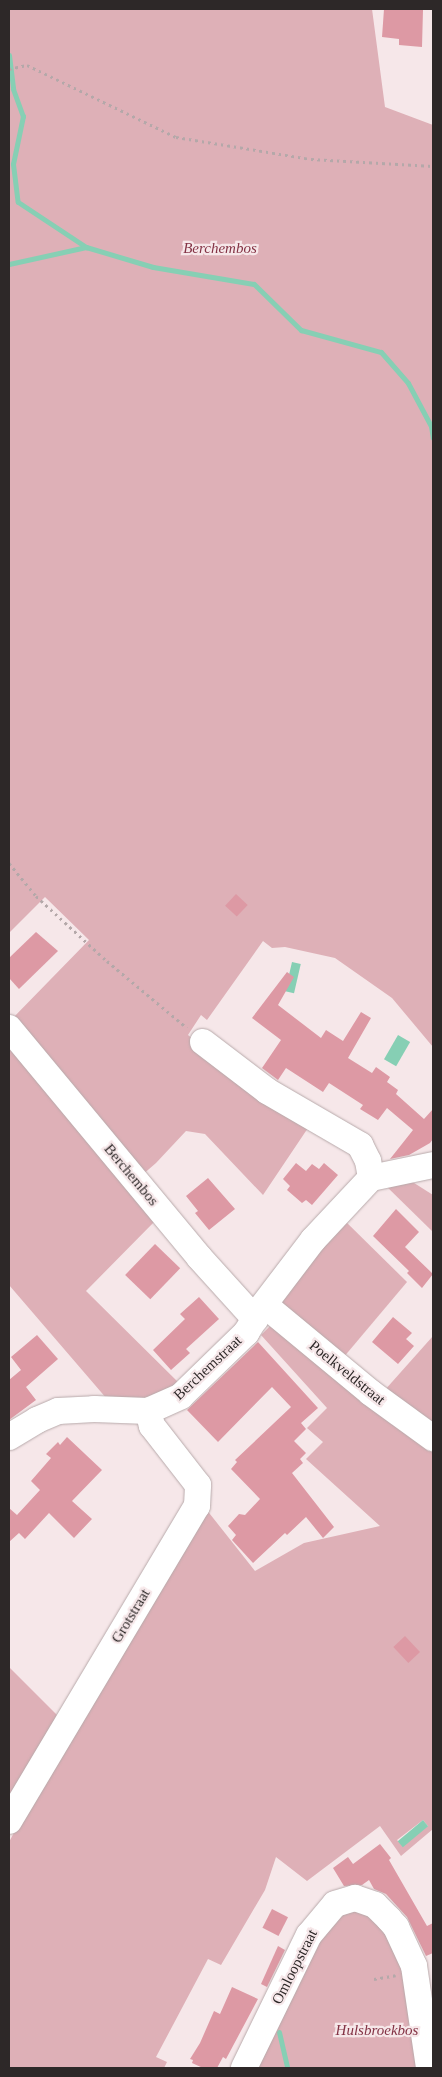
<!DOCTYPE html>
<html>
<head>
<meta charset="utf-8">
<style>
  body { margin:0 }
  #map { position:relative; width:442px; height:2077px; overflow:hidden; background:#f6e7e9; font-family:"Times New Roman",serif }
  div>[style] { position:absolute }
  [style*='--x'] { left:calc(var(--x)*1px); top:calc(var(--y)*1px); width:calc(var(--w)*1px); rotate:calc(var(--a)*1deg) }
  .green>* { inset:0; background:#deb0b7 }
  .water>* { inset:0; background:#86cfb4; transform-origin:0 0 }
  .stream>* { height:5px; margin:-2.5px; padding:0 2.5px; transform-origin:2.5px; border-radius:2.5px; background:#86cfb4 }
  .building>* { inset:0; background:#dd99a4; transform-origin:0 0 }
  .path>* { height:3px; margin-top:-1.5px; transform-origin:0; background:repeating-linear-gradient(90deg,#b4a8a9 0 2.5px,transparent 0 6.5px) }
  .roads { filter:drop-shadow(0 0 1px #b8aaab) drop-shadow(0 0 1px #b8aaab) }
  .minor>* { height:26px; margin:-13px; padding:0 13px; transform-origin:13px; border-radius:13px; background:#fff }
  span { translate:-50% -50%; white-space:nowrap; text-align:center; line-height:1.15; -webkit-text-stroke:4.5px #f6e7e9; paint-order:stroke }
  .park-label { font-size:15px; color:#833244; font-style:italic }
  .street-label { font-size:15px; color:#2d2828 }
  .frame { position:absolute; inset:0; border:10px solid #2d2828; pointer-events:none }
</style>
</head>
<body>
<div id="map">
  <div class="green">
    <div style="clip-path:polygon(9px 9px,372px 9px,385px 107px,433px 125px,433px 1047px,392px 998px,335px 958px,285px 947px,272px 948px,263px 941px,207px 1020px,201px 1015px,188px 1035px,232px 1071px,312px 1122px,263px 1195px,205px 1134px,186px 1131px,156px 1163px,141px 1176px,10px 1021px,89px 940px,45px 897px,9px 933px)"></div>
    <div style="clip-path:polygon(9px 1044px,156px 1220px,86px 1291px,180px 1384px,155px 1402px,107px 1399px,9px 1285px)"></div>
    <div style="clip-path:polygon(411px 1181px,433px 1195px,433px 1232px,384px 1184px)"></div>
    <div style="clip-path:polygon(340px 1216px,407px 1282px,343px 1358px,276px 1305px)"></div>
    <div style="clip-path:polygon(evenodd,270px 1326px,433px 1447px,433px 1829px,401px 1856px,380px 1826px,307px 1881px,276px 1857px,265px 1890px,221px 1965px,208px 1959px,156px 2057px,167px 2062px,164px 2068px,9px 2068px,9px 1842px,60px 1747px,206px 1509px,255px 1571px,304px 1543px,380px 1526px,306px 1459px,323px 1442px,307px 1428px,327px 1408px,261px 1335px,270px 1326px,423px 1820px,428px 1826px,402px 1845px,397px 1840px,423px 1820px)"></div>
    <div style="clip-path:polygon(433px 1336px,433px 1426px,384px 1391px)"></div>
    <div style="clip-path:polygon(9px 1667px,62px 1720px,9px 1810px)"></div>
    <div style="clip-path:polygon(361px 1907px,378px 1920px,410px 1985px,420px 2068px,247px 2068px,305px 1954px,341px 1914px)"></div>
  </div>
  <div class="water">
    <div style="left:292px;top:962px;width:9px;height:30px;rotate:13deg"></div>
    <div style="left:398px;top:1035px;width:14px;height:28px;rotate:30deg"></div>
    <div style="left:423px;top:1820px;width:8px;height:33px;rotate:50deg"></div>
  </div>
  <div class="stream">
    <div style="--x:9;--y:55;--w:34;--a:83"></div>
    <div style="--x:13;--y:89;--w:29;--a:70"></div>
    <div style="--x:23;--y:116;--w:49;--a:101.8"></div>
    <div style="--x:13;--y:164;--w:38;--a:83"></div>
    <div style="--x:18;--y:202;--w:82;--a:33.5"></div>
    <div style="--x:86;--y:247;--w:70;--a:16.6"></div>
    <div style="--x:153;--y:267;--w:102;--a:9.6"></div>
    <div style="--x:254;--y:284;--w:66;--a:44.4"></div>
    <div style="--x:301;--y:330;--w:83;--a:15.4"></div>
    <div style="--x:381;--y:352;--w:41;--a:48.9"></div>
    <div style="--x:408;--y:383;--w:49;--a:61.9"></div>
    <div style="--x:431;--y:426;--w:12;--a:81"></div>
    <div style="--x:9;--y:264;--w:79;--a:-12.4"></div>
    <div style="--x:279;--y:2032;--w:37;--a:77"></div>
  </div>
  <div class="building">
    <div style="clip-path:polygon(384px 9px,423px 10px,422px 47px,399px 45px,399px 39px,382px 37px)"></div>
    <div style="left:236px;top:894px;width:16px;height:16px;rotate:43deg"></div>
    <div style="clip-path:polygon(36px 932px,58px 951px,19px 989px,9px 978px,9px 958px)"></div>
    <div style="clip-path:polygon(287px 972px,294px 977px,278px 1005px,321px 1038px,326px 1030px,343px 1041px,361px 1012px,371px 1018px,348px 1058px,372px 1073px,376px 1067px,390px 1077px,387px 1082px,398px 1090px,396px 1094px,424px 1119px,433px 1109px,433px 1139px,430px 1143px,409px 1155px,390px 1159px,413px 1130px,387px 1108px,378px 1120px,360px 1109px,363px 1105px,329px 1083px,323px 1092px,286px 1068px,278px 1080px,262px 1068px,281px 1040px,252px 1018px)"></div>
    <div style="clip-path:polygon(296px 1163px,306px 1171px,312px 1164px,319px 1169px,324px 1163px,338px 1175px,312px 1205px,306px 1200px,302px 1203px,287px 1190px,290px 1186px,283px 1179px)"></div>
    <div style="clip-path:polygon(208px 1178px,235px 1209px,209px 1230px,195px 1213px,198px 1211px,186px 1196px)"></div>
    <div style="clip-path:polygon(396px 1209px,419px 1232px,405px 1247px,433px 1274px,422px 1288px,407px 1273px,409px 1271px,373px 1236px)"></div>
    <div style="left:155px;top:1244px;width:35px;height:43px;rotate:44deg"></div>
    <div style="clip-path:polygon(199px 1297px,219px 1319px,186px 1349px,190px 1353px,171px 1370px,153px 1350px,185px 1319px,180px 1314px)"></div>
    <div style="clip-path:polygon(393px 1317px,412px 1333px,406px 1339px,414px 1346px,398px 1364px,372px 1342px)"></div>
    <div style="clip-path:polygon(37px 1335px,58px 1359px,26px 1387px,36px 1400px,9px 1420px,9px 1380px,21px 1370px,11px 1357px)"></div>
    <div style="clip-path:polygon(258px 1342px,318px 1408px,301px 1423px,306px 1429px,294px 1441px,306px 1453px,300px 1459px,303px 1463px,292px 1473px,334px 1527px,323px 1538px,306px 1517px,287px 1535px,285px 1533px,253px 1563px,232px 1540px,236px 1535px,228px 1526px,239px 1514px,245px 1515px,260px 1499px,231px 1469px,237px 1462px,235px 1460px,291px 1407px,272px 1387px,218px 1442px,187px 1410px)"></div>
    <div style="clip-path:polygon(67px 1437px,102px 1470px,72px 1501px,92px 1519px,74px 1538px,49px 1513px,25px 1539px,19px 1533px,9px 1542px,9px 1508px,17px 1515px,40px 1490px,31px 1481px,51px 1458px,46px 1454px,58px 1442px,60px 1445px)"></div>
    <div style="left:405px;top:1636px;width:22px;height:16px;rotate:47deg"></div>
    <div style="clip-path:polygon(380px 1844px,391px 1858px,389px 1860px,427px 1926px,433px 1923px,433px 1953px,426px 1956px,407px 1917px,386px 1894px,374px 1889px,369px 1880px,362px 1885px,344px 1886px,333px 1868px,348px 1857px,353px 1864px)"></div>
    <div style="left:272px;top:1909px;width:18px;height:21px;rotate:27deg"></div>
    <div style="clip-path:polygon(278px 1946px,285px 1950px,267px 1987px,261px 1984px)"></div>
    <div style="clip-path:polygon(232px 1987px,258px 1999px,226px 2059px,223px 2057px,217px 2068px,203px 2068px,192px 2063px,193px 2060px,190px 2059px,200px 2043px,214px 2011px,220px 2014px)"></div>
  </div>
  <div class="path">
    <div style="--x:9;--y:69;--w:18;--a:-13"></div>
    <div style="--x:27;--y:65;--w:165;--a:25.8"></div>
    <div style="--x:176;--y:137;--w:137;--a:9.3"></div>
    <div style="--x:311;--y:159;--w:122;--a:3.3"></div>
    <div style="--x:9;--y:863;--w:43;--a:50.7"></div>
    <div style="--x:36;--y:896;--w:96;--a:42.5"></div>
    <div style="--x:107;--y:961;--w:104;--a:39.9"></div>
    <div style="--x:374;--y:1979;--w:22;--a:-10"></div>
  </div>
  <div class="roads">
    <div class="minor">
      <div style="--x:9;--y:1028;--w:298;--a:50.3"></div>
      <div style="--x:199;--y:1257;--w:84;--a:47.9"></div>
      <div style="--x:203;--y:1042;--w:81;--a:37.4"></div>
      <div style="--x:267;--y:1091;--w:108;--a:30.1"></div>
      <div style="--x:360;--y:1145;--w:18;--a:63"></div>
      <div style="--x:368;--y:1161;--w:17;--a:80"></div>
      <div style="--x:262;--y:1307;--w:11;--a:22"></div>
      <div style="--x:272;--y:1311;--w:129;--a:39.6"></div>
      <div style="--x:371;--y:1393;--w:77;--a:36"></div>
      <div style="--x:9;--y:1437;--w:33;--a:-31"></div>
      <div style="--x:37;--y:1420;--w:23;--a:-23"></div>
      <div style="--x:58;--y:1411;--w:36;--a:-3"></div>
      <div style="--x:94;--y:1409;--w:54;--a:2.1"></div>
      <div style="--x:148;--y:1411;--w:36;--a:-24"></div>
      <div style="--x:181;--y:1396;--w:91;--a:-44.1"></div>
      <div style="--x:246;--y:1333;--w:31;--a:-58"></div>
      <div style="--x:262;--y:1307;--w:84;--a:-52.7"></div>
      <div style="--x:313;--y:1240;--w:85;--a:-46.9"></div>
      <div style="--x:371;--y:1178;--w:63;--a:-11.8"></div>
      <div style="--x:9;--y:1821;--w:367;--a:-59.2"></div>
      <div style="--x:197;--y:1506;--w:21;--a:-87"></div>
      <div style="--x:198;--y:1485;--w:75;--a:-127.9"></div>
      <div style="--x:152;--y:1426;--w:16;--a:-105"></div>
      <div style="--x:244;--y:2068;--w:148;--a:-64"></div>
      <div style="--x:309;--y:1935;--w:40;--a:-50"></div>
      <div style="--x:335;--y:1904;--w:21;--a:-17"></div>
      <div style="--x:355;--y:1898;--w:21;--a:19"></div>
      <div style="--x:375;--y:1905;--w:20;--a:45"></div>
      <div style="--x:389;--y:1919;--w:11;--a:49"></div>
      <div style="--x:396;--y:1927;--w:43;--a:65.2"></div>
      <div style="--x:414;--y:1966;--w:103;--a:81.6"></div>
    </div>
  </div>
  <div class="park-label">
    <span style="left:220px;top:249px">Berchembos</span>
    <span style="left:377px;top:2031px">Hulsbroekbos</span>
  </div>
  <div class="street-label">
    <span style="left:131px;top:1175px;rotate:50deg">Berchembos</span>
    <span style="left:208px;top:1368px;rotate:-43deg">Berchemstraat</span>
    <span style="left:347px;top:1373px;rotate:39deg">Poelkveldstraat</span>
    <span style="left:131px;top:1616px;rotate:-59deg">Grotstraat</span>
    <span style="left:295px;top:1967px;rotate:-63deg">Omloopstraat</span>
  </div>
  <div class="frame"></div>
</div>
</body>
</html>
